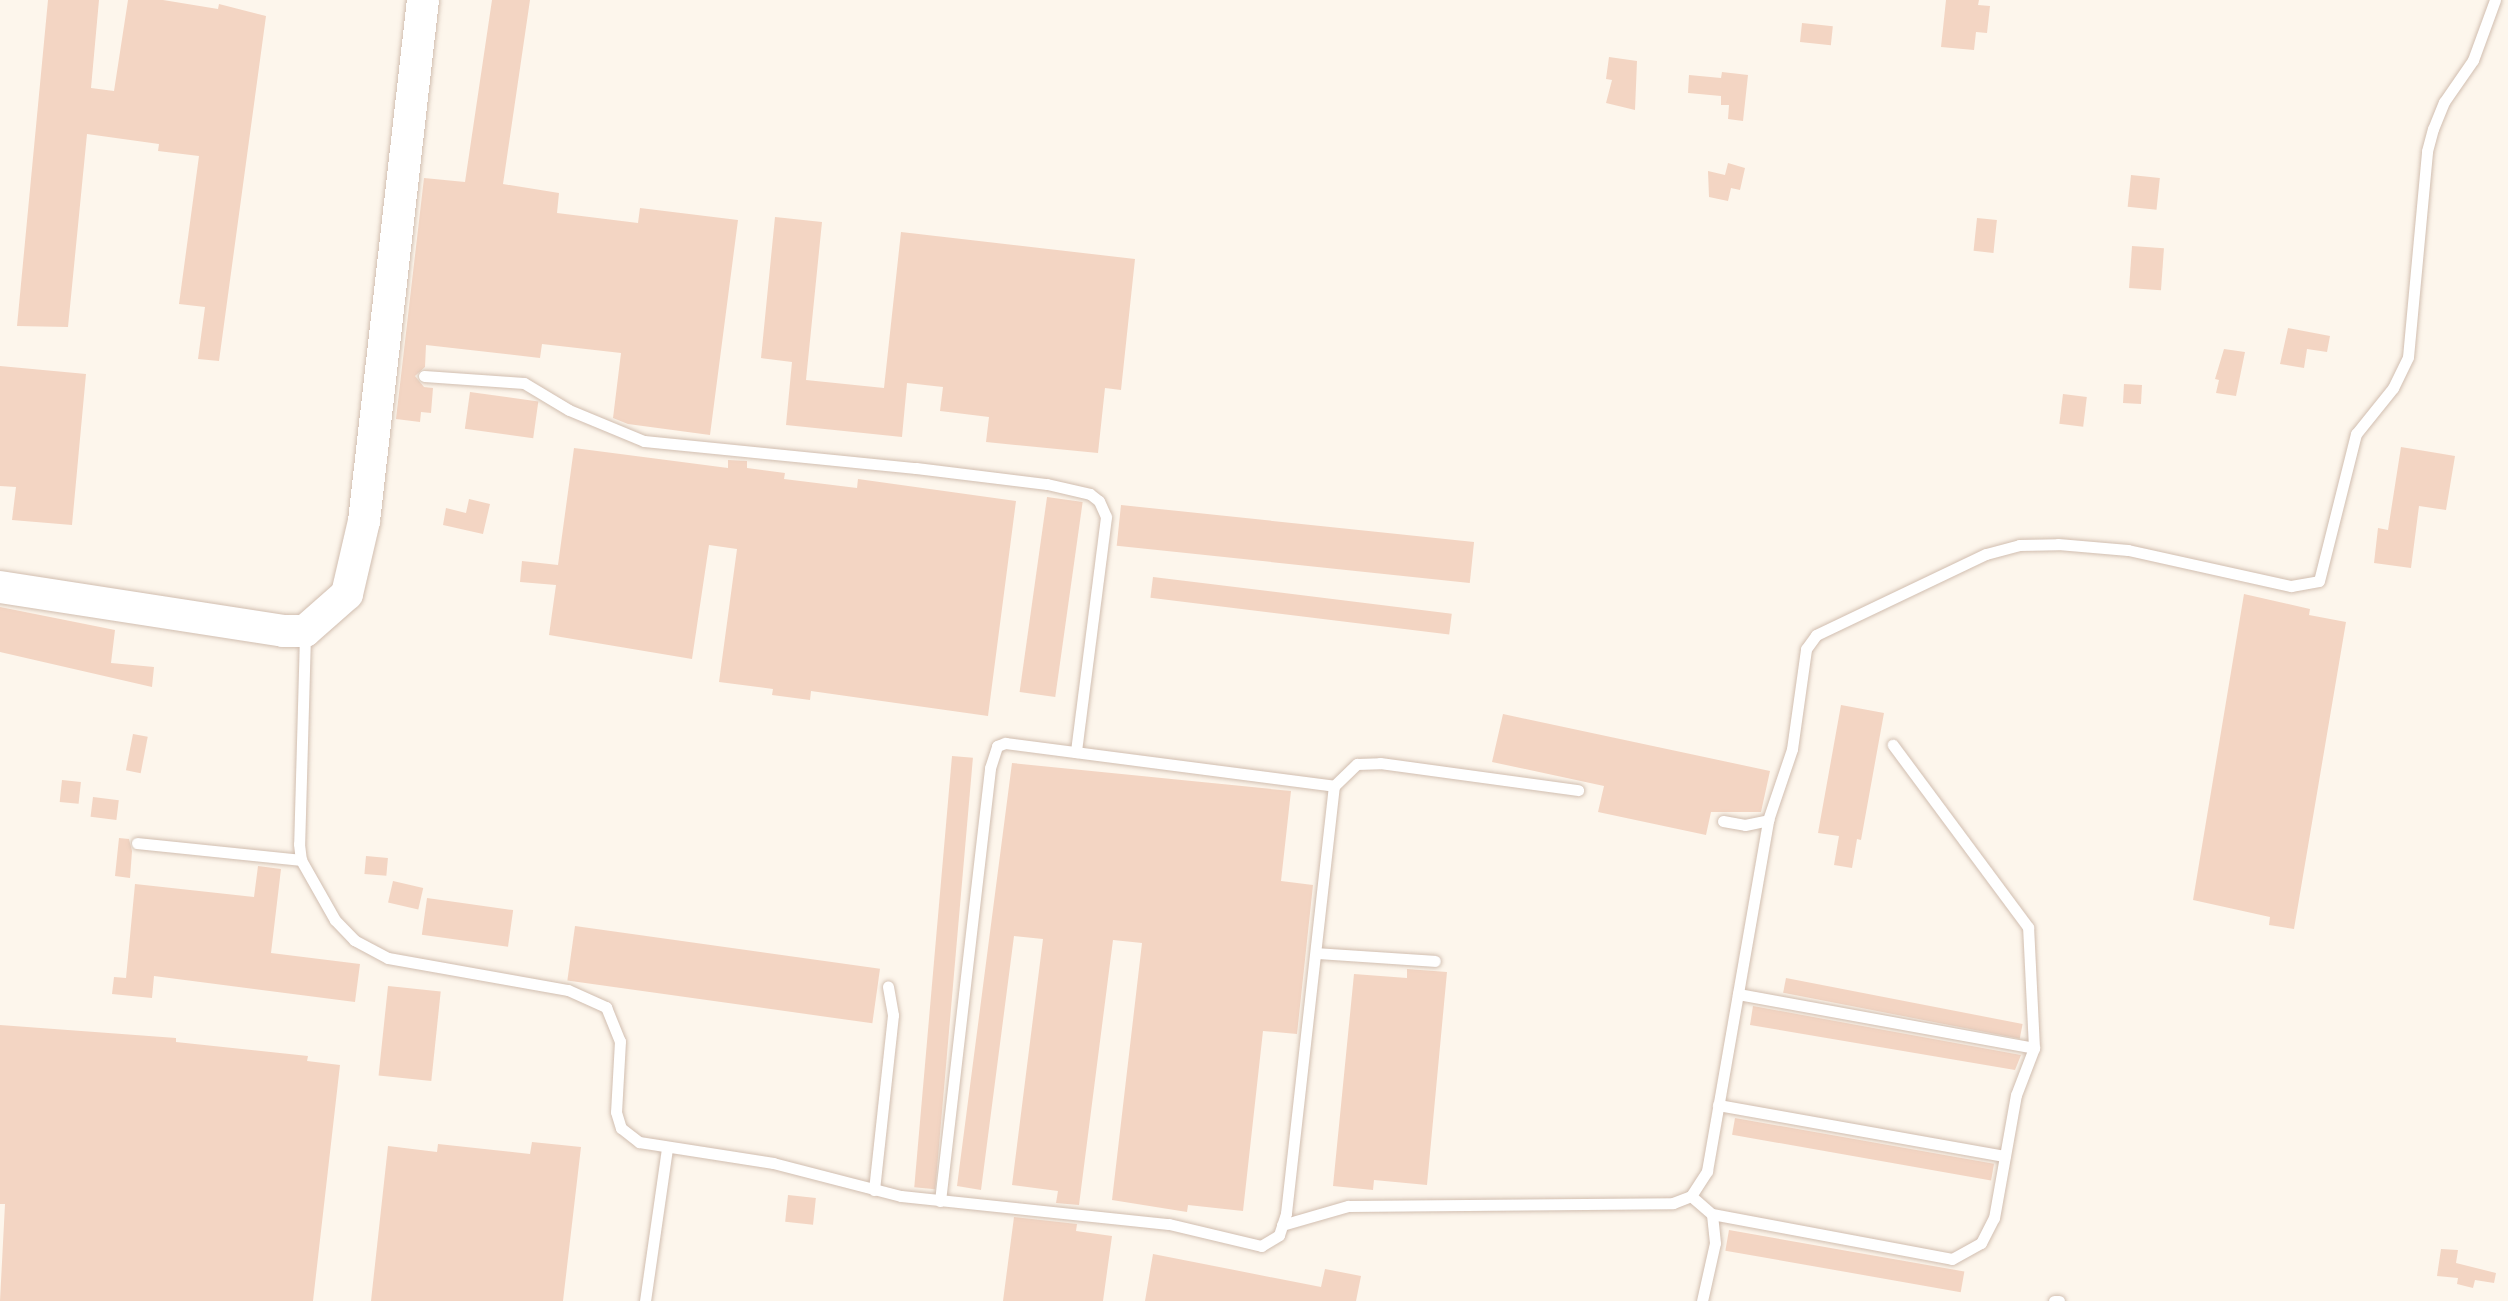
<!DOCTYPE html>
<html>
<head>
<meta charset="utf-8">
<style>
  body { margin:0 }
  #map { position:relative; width:2508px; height:1301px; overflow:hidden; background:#fdf6ec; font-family:Overpass,sans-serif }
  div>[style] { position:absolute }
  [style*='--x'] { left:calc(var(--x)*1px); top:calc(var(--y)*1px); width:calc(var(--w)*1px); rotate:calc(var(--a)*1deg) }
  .building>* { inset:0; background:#f3d5c3; transform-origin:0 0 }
  .roads { filter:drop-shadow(0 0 2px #d1beb0) drop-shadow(0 0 2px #d1beb0) }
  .lane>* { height:11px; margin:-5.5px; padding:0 5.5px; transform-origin:5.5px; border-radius:5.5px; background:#fff }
  .secondary>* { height:32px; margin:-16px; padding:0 16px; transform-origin:16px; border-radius:16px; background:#fff }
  span { translate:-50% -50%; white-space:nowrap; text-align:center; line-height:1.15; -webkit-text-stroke:8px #fffaf3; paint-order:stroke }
</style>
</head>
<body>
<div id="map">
  <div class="building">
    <div style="clip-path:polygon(48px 0,99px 0,91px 88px,114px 91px,128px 0,163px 0,218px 9px,219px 4px,266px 16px,219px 361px,198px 359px,205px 307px,179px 304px,199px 156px,158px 151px,159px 144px,87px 134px,68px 327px,17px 326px)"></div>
    <div style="clip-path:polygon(492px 0,530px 0,503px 184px,559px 193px,557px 213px,638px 223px,640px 208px,738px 220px,710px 435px,628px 424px,613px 418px,621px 353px,542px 344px,540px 358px,426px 345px,425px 367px,415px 376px,424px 387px,433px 388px,431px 413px,421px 412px,420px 422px,396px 419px,424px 178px,465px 182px)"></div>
    <div style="clip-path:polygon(1946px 0,1979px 0,1978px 5px,1990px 6px,1987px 33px,1976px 32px,1974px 50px,1941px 47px)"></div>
    <div style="left:1802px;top:23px;width:31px;height:19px;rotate:6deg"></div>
    <div style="clip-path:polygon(1609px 57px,1637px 61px,1635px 110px,1606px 103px,1612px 80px,1606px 79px)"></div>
    <div style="clip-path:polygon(1722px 72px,1748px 75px,1743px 121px,1728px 119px,1729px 105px,1721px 105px,1721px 96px,1688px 93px,1689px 75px,1721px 78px)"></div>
    <div style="clip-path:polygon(1728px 163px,1745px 168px,1740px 190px,1731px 188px,1728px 201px,1709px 197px,1708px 171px,1725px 175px)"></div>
    <div style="left:2131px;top:175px;width:29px;height:32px;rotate:6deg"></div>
    <div style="clip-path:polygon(775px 217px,822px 222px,806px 380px,884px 388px,901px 232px,1135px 259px,1121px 390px,1105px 388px,1098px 453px,986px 442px,989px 417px,940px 411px,943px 387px,907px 383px,902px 437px,786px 425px,792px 362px,761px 358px)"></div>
    <div style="left:1977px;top:218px;width:20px;height:33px;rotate:6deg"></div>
    <div style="left:2132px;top:246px;width:32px;height:42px;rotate:4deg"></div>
    <div style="clip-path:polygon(2288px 328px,2330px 336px,2327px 352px,2307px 349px,2304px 368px,2280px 364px)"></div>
    <div style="clip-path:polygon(2224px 349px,2245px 352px,2236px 396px,2216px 393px,2219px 380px,2215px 379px)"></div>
    <div style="clip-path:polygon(0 366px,86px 374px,72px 525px,12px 520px,16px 487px,0 486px)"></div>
    <div style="left:2124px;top:384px;width:18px;height:19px;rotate:3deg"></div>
    <div style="left:470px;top:392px;width:69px;height:37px;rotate:8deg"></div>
    <div style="left:2063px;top:394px;width:24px;height:30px;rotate:7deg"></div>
    <div style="clip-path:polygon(2401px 447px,2455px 456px,2446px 510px,2419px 506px,2411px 568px,2374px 563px,2378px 528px,2388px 530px)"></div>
    <div style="clip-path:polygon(574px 448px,728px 468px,728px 460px,747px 461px,747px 468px,785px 473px,784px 479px,857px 488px,858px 479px,1016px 501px,988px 716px,811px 691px,810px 700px,772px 695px,773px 689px,719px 682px,737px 549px,709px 545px,692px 659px,549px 635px,556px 585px,520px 582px,522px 561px,558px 565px)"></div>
    <div style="left:1047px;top:497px;width:36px;height:197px;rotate:8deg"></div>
    <div style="clip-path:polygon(469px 499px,490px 504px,483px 534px,443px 525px,446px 508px,466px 513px)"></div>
    <div style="left:1121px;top:505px;width:355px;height:41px;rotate:6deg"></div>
    <div style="left:1153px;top:577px;width:301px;height:21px;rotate:7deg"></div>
    <div style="clip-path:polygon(2244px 594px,2310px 609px,2309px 615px,2346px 622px,2294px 929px,2269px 925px,2270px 917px,2193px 900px)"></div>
    <div style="clip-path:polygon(0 607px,115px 630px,111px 663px,154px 667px,152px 687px,0 652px)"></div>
    <div style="clip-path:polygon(1841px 705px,1884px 713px,1861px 840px,1857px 839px,1852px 868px,1834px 865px,1839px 836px,1818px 833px)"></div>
    <div style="clip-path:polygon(1503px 714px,1770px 771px,1761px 812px,1711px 812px,1706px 835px,1598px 812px,1604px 786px,1492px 762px)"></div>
    <div style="left:133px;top:734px;width:15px;height:37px;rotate:11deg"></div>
    <div style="left:952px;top:756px;width:21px;height:433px;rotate:5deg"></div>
    <div style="clip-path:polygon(1012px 763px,1291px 791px,1281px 881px,1313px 885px,1297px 1034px,1263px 1031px,1243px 1211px,1188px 1205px,1187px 1212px,1112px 1200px,1142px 943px,1113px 940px,1079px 1205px,1056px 1203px,1058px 1191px,1012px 1185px,1043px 939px,1014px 936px,981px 1190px,957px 1186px)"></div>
    <div style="left:62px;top:780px;width:19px;height:22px;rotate:6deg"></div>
    <div style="left:93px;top:797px;width:26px;height:20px;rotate:7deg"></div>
    <div style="clip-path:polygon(119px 838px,129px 839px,132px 851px,130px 878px,115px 876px)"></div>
    <div style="left:366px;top:856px;width:22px;height:18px;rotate:5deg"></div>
    <div style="clip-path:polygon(258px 866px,281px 869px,271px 953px,360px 964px,355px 1002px,154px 976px,152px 998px,112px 994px,114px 977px,126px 978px,135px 884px,254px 897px)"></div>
    <div style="left:393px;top:881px;width:31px;height:22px;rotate:13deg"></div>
    <div style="left:427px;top:898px;width:87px;height:37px;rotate:8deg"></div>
    <div style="left:575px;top:926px;width:308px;height:55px;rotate:8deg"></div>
    <div style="clip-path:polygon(1407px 969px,1447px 972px,1427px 1185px,1374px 1180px,1373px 1190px,1333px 1186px,1354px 974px,1407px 978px)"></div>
    <div style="left:1786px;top:978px;width:241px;height:15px;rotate:11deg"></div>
    <div style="left:388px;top:986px;width:53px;height:90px;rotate:6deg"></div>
    <div style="clip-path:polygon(1753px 1006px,2021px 1055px,2015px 1070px,1750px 1025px)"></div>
    <div style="clip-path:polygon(0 1025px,176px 1038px,176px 1042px,308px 1056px,307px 1061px,340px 1065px,313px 1301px,0 1301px,5px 1204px,0 1204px)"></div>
    <div style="left:1735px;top:1118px;width:263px;height:17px;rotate:10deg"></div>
    <div style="clip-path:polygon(532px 1142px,581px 1147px,563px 1301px,371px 1301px,388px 1146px,437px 1152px,438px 1144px,530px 1154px)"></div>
    <div style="left:788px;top:1195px;width:28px;height:27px;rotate:6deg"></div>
    <div style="clip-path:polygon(1014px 1217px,1077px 1224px,1076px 1231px,1112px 1236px,1103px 1301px,1003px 1301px)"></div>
    <div style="left:1729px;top:1230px;width:239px;height:21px;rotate:10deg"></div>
    <div style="clip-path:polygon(2441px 1249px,2458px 1250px,2456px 1263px,2496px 1273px,2494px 1283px,2475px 1280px,2473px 1288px,2457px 1284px,2458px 1278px,2437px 1276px)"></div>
    <div style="clip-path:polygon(1153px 1254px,1321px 1287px,1325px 1269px,1361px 1276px,1356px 1301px,1145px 1301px)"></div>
  </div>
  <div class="roads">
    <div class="lane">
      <div style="--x:424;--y:376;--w:100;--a:4"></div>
      <div style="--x:524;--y:383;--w:52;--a:31"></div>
      <div style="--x:569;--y:410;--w:81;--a:22.5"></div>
      <div style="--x:644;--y:441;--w:273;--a:5.7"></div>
      <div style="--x:916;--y:468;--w:132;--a:7"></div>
      <div style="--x:1047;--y:484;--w:44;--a:13.1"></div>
      <div style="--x:1090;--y:494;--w:11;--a:38"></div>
      <div style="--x:1099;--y:501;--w:17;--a:66"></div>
      <div style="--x:1106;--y:517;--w:237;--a:97.3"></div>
      <div style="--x:305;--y:635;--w:209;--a:91.6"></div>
      <div style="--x:299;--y:844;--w:16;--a:83"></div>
      <div style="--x:301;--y:860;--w:69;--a:60.5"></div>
      <div style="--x:335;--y:920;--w:28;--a:46"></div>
      <div style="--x:354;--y:940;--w:38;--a:28"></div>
      <div style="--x:388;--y:958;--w:183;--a:10.1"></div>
      <div style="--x:568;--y:990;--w:42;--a:24.1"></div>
      <div style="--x:606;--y:1007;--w:37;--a:68"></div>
      <div style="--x:620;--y:1041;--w:71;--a:93.2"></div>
      <div style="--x:616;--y:1112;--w:17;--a:73"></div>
      <div style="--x:621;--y:1128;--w:23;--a:38"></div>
      <div style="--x:639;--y:1142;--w:136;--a:8.9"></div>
      <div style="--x:773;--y:1163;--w:132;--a:14.5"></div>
      <div style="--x:901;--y:1196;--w:269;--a:6"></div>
      <div style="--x:1169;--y:1224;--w:95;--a:13.4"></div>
      <div style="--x:1261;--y:1246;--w:21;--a:-31"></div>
      <div style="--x:1279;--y:1235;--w:23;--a:-72"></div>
      <div style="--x:1286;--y:1213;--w:430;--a:-83.6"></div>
      <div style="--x:1334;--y:786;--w:32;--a:-44"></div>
      <div style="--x:1357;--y:764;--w:23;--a:-2"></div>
      <div style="--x:1380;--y:763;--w:200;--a:7.8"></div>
      <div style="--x:1723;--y:821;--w:22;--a:10"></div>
      <div style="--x:1745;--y:825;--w:24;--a:-12"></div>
      <div style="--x:1768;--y:820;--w:75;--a:-71.3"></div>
      <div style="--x:1792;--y:749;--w:101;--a:-82"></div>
      <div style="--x:1806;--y:649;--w:17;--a:-54"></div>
      <div style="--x:1816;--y:635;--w:188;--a:-25.5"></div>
      <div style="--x:1986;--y:554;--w:34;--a:-15"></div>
      <div style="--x:2019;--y:545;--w:39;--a:-1"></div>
      <div style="--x:2058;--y:544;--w:70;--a:4.9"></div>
      <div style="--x:2128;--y:550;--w:167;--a:12.5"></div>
      <div style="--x:2291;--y:586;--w:28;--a:-10"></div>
      <div style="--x:2319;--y:581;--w:152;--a:-75.9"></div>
      <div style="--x:2356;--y:434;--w:59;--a:-51.2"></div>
      <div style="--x:2393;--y:388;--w:34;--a:-64"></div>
      <div style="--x:2408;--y:357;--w:207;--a:-84.7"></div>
      <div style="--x:2427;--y:151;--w:23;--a:-75"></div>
      <div style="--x:2433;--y:129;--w:29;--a:-68"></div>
      <div style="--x:2444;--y:102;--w:51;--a:-55.4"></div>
      <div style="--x:2473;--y:60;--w:64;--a:-69.9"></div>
      <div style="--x:137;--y:843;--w:165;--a:5.9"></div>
      <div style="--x:1316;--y:953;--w:119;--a:3.8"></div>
      <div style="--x:1738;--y:994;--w:301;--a:10.3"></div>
      <div style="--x:1718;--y:1105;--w:291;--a:10.1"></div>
      <div style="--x:874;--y:1190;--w:176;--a:-83.8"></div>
      <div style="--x:893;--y:1015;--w:29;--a:-100"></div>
      <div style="--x:1691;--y:1196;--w:28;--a:41"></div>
      <div style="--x:1712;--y:1214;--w:244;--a:10.6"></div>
      <div style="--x:1952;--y:1259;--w:33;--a:-29"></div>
      <div style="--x:1981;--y:1243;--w:28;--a:-63"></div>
      <div style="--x:1994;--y:1218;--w:125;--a:-79.9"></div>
      <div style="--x:2016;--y:1095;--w:50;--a:-69"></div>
      <div style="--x:2034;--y:1048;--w:121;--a:-92.8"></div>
      <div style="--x:2028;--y:927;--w:227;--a:-126.6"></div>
      <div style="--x:940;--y:1201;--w:436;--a:-83.4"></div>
      <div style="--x:990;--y:768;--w:23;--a:-72"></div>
      <div style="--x:997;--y:746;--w:9;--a:-21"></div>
      <div style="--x:1005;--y:743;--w:332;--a:7.4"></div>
      <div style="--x:1282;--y:1225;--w:69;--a:-16.1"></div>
      <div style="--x:1348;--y:1206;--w:325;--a:-0.5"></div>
      <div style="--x:1673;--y:1203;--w:19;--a:-21"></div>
      <div style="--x:1691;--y:1196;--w:30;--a:-57"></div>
      <div style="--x:1707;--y:1171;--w:356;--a:-80.1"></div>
      <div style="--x:645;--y:1301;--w:154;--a:-81.8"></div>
      <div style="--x:1702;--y:1301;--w:59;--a:-77.4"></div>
      <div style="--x:1715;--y:1243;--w:29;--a:-96"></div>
      <div style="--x:2054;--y:1301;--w:5;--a:0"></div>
    </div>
    <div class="secondary">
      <div style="--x:0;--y:587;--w:286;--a:8.8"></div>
      <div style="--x:283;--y:631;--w:22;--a:0"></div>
      <div style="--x:305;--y:631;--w:56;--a:-41.4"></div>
      <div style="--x:347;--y:594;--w:75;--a:-76.9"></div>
      <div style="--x:364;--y:521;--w:524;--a:-83.54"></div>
    </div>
  </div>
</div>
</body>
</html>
